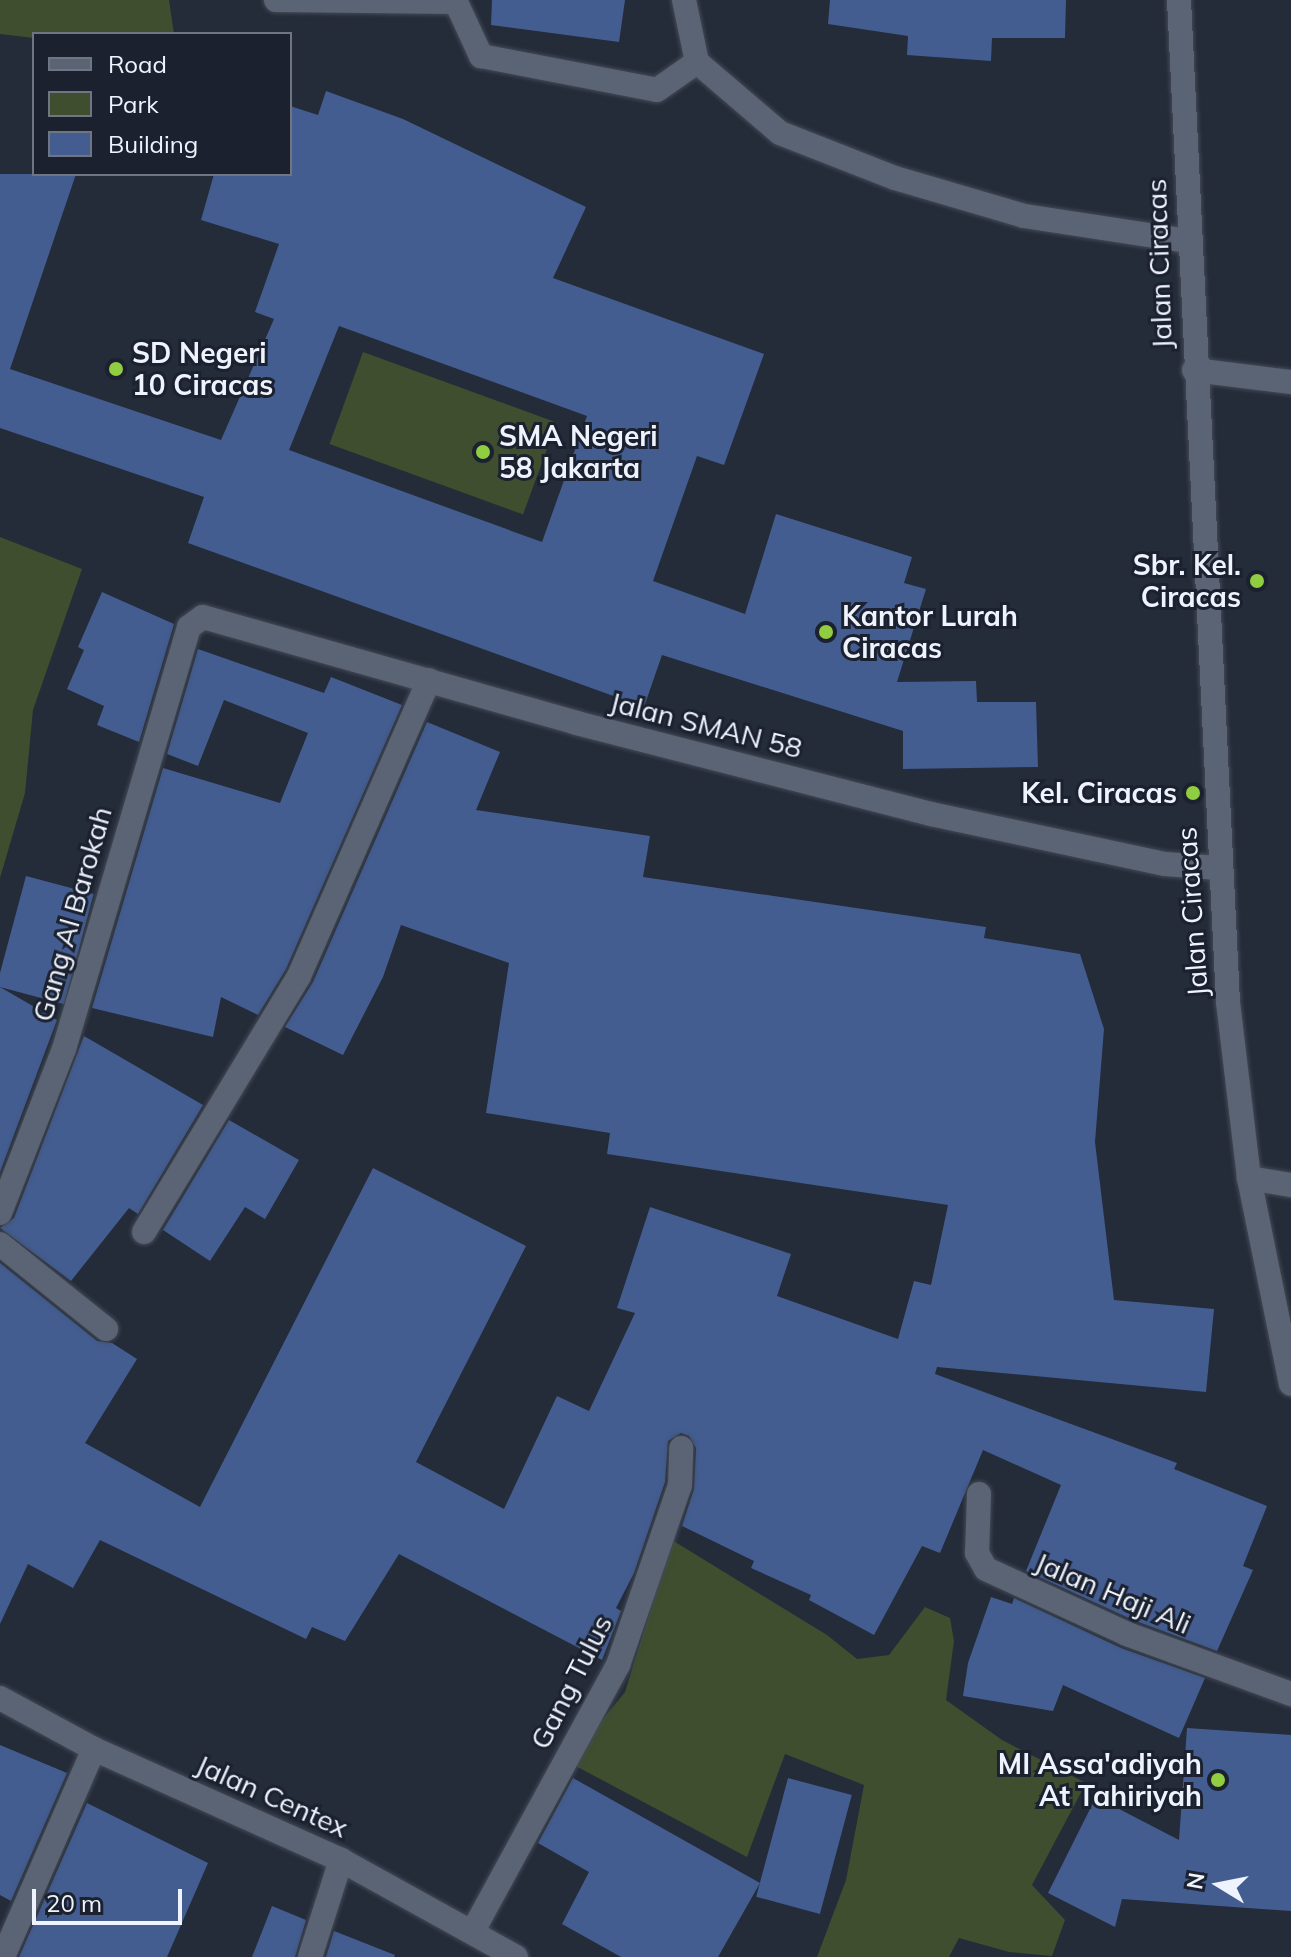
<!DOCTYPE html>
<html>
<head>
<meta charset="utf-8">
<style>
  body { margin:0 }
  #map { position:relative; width:1291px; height:1957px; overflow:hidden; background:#242b39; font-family:Mulish,sans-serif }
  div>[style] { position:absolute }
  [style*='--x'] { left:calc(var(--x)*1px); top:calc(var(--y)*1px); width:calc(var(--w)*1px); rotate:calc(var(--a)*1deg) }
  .green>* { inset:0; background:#3e4e2e; transform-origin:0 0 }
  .building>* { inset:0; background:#435d91; transform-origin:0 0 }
  .roads { filter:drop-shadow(0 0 2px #434a55) drop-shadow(0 0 2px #434a55) }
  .street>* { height:24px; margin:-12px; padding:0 12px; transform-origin:12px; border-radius:12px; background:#5b6474 }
  .secondary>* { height:24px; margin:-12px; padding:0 12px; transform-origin:12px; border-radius:12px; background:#5b6474 }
  .dots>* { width:22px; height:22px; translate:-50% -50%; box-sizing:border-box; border:4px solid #1b212f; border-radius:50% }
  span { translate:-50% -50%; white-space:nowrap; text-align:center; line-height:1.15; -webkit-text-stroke:6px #1b212f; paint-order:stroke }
  .street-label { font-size:28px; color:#eef3fd }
  .poi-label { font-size:28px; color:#eef3fd; font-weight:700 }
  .left { translate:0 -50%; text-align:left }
  .right { translate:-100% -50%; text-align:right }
  .legend { position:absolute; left:32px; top:32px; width:260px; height:144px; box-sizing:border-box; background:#1b212f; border:2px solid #6f7581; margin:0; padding:10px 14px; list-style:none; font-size:24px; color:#eef3fd }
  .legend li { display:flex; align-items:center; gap:16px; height:40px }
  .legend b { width:40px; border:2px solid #6f7581 }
  .north { position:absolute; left:1179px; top:1845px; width:80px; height:80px; -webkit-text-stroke:6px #1b212f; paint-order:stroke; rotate:280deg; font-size:22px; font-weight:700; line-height:32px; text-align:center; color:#eef3fd }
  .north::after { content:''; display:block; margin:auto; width:28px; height:36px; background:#eef3fd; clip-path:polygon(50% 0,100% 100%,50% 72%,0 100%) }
  .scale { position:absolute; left:32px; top:1889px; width:150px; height:36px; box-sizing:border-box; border:4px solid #eef3fd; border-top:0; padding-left:10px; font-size:24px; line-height:28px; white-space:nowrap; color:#eef3fd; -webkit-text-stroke:6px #1b212f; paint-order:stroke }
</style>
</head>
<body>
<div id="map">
  <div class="green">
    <div style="clip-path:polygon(0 0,169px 0,174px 34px,34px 34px,34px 38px,0 34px)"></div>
    <div style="left:363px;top:352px;width:206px;height:98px;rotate:20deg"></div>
    <div style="clip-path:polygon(0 537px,82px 569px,33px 710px,25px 793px,0 878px)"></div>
    <div style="clip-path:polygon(672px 1540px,827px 1635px,857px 1659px,889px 1655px,925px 1607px,950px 1618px,954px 1641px,946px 1700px,1002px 1740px,1086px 1783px,1032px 1885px,1065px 1920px,1052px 1956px,1009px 1952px,959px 1938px,949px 1957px,817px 1957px,846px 1880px,864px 1785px,785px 1754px,747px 1857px,568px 1762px,625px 1692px)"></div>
  </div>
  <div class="building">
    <div style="clip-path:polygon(492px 0,625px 0,619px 42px,491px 25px)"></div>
    <div style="clip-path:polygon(830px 0,1066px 0,1065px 38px,992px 38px,991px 61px,907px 55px,908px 36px,828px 24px)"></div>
    <div style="clip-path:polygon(evenodd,326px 91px,403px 119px,586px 207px,553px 278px,764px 354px,724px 465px,697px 456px,653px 581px,745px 614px,776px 514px,912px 557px,904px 583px,926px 589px,897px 682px,976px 681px,977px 702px,1036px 702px,1038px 767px,903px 769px,903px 731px,662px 655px,644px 707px,188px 543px,204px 497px,0 428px,0 174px,76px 174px,10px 369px,221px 440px,274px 319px,255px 312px,279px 244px,201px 220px,214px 174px,290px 174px,290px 106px,318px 115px,326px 91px,339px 326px,587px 416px,542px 542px,289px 450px,339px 326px)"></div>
    <div style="clip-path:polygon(102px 592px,174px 624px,139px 742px,97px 725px,104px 706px,67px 689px,84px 650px,78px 647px)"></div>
    <div style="clip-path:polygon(198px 649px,324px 693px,331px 677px,402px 705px,286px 969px,258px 1015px,221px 997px,213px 1037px,92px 1008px,163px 768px,280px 803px,308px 733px,224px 700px,198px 766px,167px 754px)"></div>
    <div style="clip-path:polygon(427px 722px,500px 752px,476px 810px,650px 836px,643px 877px,986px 927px,984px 938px,1080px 954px,1104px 1029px,1095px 1142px,1114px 1300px,1214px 1309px,1206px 1392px,937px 1367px,935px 1374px,1177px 1463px,1174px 1469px,1267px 1506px,1243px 1566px,1253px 1570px,1217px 1651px,1133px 1620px,1026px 1571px,1061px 1485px,983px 1450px,940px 1553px,922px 1546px,874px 1635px,809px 1600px,811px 1595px,751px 1568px,754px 1561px,682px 1526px,694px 1489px,696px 1448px,689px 1436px,681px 1433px,668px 1441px,665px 1482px,634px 1573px,616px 1608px,621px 1611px,602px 1660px,399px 1554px,345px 1641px,312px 1627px,306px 1639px,100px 1540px,73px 1588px,28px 1564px,0 1624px,0 1263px,97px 1341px,112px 1343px,137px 1359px,85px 1443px,200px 1507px,373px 1168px,526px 1246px,416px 1462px,504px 1509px,557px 1396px,589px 1411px,635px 1313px,617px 1308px,650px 1207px,791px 1254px,777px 1296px,898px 1339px,914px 1281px,931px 1285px,948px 1205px,607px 1154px,610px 1133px,486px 1113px,509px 963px,401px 925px,383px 977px,343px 1055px,285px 1027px,313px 982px)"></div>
    <div style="left:26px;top:876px;width:70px;height:114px;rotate:15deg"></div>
    <div style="clip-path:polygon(0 987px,57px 1020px,0 1172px)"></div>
    <div style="clip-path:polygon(84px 1036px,203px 1105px,138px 1214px,129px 1208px,71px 1281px,0 1228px,14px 1218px)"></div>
    <div style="clip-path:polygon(229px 1120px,299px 1160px,265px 1219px,245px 1207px,210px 1261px,163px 1230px)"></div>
    <div style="clip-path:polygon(991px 1597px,1012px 1604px,1014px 1598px,1121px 1648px,1205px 1678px,1179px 1738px,1063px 1685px,1053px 1711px,963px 1696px,968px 1663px)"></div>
    <div style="clip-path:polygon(1187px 1728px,1291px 1735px,1291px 1911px,1122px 1899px,1115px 1927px,1048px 1893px,1096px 1797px,1179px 1840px)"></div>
    <div style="clip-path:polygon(0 1745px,67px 1773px,11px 1901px,0 1895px)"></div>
    <div style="clip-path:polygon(573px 1778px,760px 1883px,718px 1957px,621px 1957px,562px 1924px,589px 1872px,538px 1843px)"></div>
    <div style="left:788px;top:1778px;width:66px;height:123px;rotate:15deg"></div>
    <div style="clip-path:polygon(87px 1803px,208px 1863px,167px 1957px,19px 1957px)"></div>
    <div style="clip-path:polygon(272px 1906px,306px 1920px,295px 1957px,252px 1957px)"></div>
    <div style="clip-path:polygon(334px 1931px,395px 1955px,394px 1957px,326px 1957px)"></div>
  </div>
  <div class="roads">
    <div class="street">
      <div style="--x:276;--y:0;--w:180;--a:0.6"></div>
      <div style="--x:456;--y:2;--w:60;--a:65.2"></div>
      <div style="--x:481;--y:56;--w:179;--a:10.9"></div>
      <div style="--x:657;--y:90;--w:49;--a:-35"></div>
      <div style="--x:684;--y:0;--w:63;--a:78.2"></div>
      <div style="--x:697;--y:62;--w:109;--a:40.5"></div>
      <div style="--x:780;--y:133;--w:123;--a:21.4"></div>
      <div style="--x:895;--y:178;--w:134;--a:16.4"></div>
      <div style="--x:1024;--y:216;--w:166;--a:8.7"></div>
      <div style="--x:1194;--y:370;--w:98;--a:7.1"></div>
      <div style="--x:1249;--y:1178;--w:43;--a:9.5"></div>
      <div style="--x:0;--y:1213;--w:176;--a:-68.7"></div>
      <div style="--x:64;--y:1049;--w:440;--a:-73.5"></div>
      <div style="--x:189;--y:627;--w:17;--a:-36"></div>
      <div style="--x:203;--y:617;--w:389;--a:15.8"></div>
      <div style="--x:577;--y:723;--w:366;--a:14.4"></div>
      <div style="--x:931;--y:814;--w:239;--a:12.1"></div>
      <div style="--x:1165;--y:864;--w:53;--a:4.3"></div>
      <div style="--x:144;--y:1232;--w:299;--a:-58.8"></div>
      <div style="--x:299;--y:976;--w:323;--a:-66.3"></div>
      <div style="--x:0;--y:1244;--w:136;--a:38.7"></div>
      <div style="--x:979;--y:1494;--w:59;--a:91.9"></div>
      <div style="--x:977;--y:1553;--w:18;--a:61"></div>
      <div style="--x:986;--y:1569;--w:155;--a:24.7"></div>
      <div style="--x:1127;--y:1634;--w:175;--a:20.1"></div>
      <div style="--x:474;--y:1929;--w:301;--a:-61.4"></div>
      <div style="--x:618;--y:1665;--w:190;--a:-71"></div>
      <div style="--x:680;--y:1485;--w:37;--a:-88"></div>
      <div style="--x:3;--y:1957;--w:227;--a:-66.4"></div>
      <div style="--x:310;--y:1957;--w:102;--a:-72.3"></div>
    </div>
    <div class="secondary">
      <div style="--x:1179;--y:0;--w:1003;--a:87.2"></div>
      <div style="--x:1228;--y:1002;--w:177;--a:83.2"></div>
      <div style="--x:1249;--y:1178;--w:210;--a:78.5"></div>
      <div style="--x:0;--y:1698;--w:107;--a:28.5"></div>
      <div style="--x:94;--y:1749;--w:271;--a:24.2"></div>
      <div style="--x:341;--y:1860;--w:200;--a:29"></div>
    </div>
  </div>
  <div class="dots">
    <div style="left:116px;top:369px;background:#91cd40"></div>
    <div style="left:483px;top:452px;background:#91cd40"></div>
    <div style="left:1257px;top:581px;background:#91cd40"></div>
    <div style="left:826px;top:632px;background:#91cd40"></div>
    <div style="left:1193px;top:793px;background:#91cd40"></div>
    <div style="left:1218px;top:1780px;background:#91cd40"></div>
  </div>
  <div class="street-label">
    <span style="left:1159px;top:264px;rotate:-92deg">Jalan Ciracas</span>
    <span style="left:706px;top:725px;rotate:14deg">Jalan SMAN 58</span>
    <span style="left:1192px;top:912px;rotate:-94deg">Jalan Ciracas</span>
    <span style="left:72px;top:914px;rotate:-74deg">Gang Al Barokah</span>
    <span style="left:1113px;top:1593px;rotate:23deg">Jalan Haji Ali</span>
    <span style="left:571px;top:1682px;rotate:-63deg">Gang Tulus</span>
    <span style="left:272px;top:1796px;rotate:24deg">Jalan Centex</span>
  </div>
  <div class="poi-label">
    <span class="left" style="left:132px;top:369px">SD Negeri<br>10 Ciracas</span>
    <span class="left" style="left:499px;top:452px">SMA Negeri<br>58 Jakarta</span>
    <span class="right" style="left:1241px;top:581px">Sbr. Kel.<br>Ciracas</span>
    <span class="left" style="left:842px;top:632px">Kantor Lurah<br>Ciracas</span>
    <span class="right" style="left:1177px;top:793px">Kel. Ciracas</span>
    <span class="right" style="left:1202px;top:1780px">MI Assa'adiyah<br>At Tahiriyah</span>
  </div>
  <ul class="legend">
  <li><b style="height:10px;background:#5b6474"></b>Road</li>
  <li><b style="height:22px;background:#3e4e2e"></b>Park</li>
  <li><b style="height:22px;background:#435d91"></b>Building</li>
  </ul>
  <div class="north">N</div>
  <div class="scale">20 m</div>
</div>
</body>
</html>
